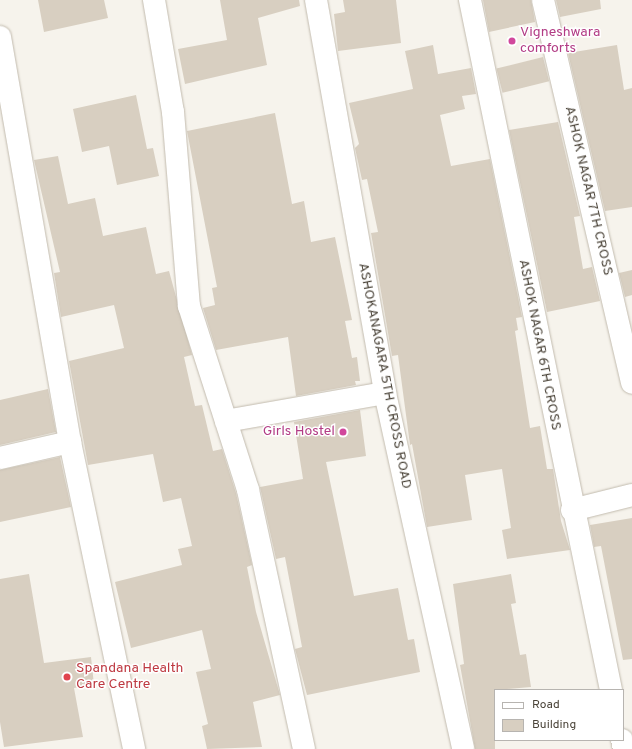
<!DOCTYPE html>
<html>
<head>
<meta charset="utf-8">
<style>
  body { margin:0 }
  #map { position:relative; width:632px; height:749px; overflow:hidden; background:#f6f3ec; font-family:Overpass,sans-serif }
  div>[style] { position:absolute }
  [style*='--x'] { left:calc(var(--x)*1px); top:calc(var(--y)*1px); width:calc(var(--w)*1px); rotate:calc(var(--a)*1deg) }
  .building>* { inset:0; background:#d8cfc1; transform-origin:0 0 }
  .roads { filter:drop-shadow(0 0 1px #c2bbae) drop-shadow(0 0 1px #c2bbae) }
  .minor>* { height:22px; margin:-11px; padding:0 11px; transform-origin:11px; border-radius:11px; background:#fff }
  .dots>* { width:11px; height:11px; translate:-50% -50%; box-sizing:border-box; border:2px solid #fff; border-radius:50% }
  span { translate:-50% -50%; white-space:nowrap; text-align:center; line-height:1.15; -webkit-text-stroke:3px #fff; paint-order:stroke }
  .hotel-label { font-size:14px; color:#b23c85 }
  .left { translate:0 -50%; text-align:left }
  .right { translate:-100% -50%; text-align:right }
  .street-label { font-size:14px; color:#4b4439 }
  .health-label { font-size:14px; color:#be3a42 }
  .legend { position:absolute; left:494px; top:689px; width:130px; height:52px; box-sizing:border-box; background:#fff; border:1px solid #b7b4b0; margin:0; padding:5px 7px; list-style:none; font-size:12px; color:#4b4439 }
  .legend li { display:flex; align-items:center; gap:8px; height:20px }
  .legend b { width:20px; border:1px solid #b7b4b0 }
</style>
</head>
<body>
<div id="map">
  <div class="building">
    <div style="clip-path:polygon(38px 0,104px 0,108px 18px,44px 32px)"></div>
    <div style="clip-path:polygon(220px 0,299px 0,300px 6px,258px 18px,267px 65px,185px 84px,178px 49px,227px 40px)"></div>
    <div style="clip-path:polygon(343px 0,396px 0,401px 43px,338px 51px,334px 14px,345px 12px)"></div>
    <div style="clip-path:polygon(483px 0,531px 0,535px 22px,489px 32px)"></div>
    <div style="clip-path:polygon(556px 0,600px 0,601px 9px,560px 17px)"></div>
    <div style="clip-path:polygon(433px 45px,438px 74px,471px 68px,476px 94px,462px 96px,465px 109px,440px 115px,451px 166px,490px 159px,522px 317px,516px 318px,518px 330px,515px 331px,530px 428px,540px 426px,547px 469px,553px 469px,561px 521px,570px 550px,507px 559px,502px 530px,511px 528px,502px 469px,465px 475px,472px 520px,427px 527px,412px 444px,410px 445px,398px 355px,392px 356px,371px 233px,378px 232px,367px 179px,362px 180px,355px 148px,359px 144px,349px 103px,413px 89px,405px 51px)"></div>
    <div style="clip-path:polygon(617px 45px,624px 90px,632px 88px,632px 207px,605px 211px,568px 53px)"></div>
    <div style="left:543px;top:57px;width:25px;height:48px;rotate:76deg"></div>
    <div style="clip-path:polygon(136px 95px,147px 149px,153px 148px,159px 176px,117px 185px,109px 146px,82px 152px,73px 109px)"></div>
    <div style="clip-path:polygon(275px 113px,292px 204px,304px 201px,311px 242px,335px 237px,352px 320px,345px 321px,352px 358px,357px 357px,360px 381px,355px 381px,356px 385px,296px 396px,288px 337px,216px 350px,203px 308px,215px 305px,212px 288px,217px 287px,187px 131px)"></div>
    <div style="clip-path:polygon(558px 122px,580px 216px,574px 217px,583px 269px,592px 267px,600px 301px,547px 312px,509px 130px)"></div>
    <div style="clip-path:polygon(58px 156px,68px 204px,95px 198px,103px 236px,146px 227px,156px 274px,169px 271px,192px 355px,184px 357px,195px 406px,202px 405px,213px 451px,222px 449px,236px 493px,252px 565px,247px 567px,256px 612px,280px 695px,253px 702px,262px 747px,207px 749px,202px 726px,208px 724px,196px 672px,211px 669px,202px 630px,131px 648px,115px 582px,182px 565px,178px 549px,192px 546px,181px 498px,163px 502px,153px 454px,88px 465px,69px 361px,124px 348px,114px 305px,61px 317px,54px 273px,60px 272px,34px 160px)"></div>
    <div style="clip-path:polygon(632px 270px,632px 295px,625px 297px,619px 273px)"></div>
    <div style="clip-path:polygon(48px 389px,56px 432px,0 445px,0 400px)"></div>
    <div style="clip-path:polygon(360px 410px,366px 456px,326px 462px,354px 596px,398px 588px,408px 640px,414px 639px,420px 672px,307px 695px,295px 649px,302px 647px,285px 557px,276px 559px,260px 487px,303px 479px,294px 422px)"></div>
    <div style="clip-path:polygon(60px 457px,71px 507px,0 522px,0 470px)"></div>
    <div style="clip-path:polygon(632px 518px,632px 659px,623px 660px,601px 546px,594px 547px,590px 525px)"></div>
    <div style="clip-path:polygon(29px 574px,44px 663px,91px 657px,94px 685px,74px 688px,83px 737px,4px 747px,0 722px,0 579px)"></div>
    <div style="clip-path:polygon(511px 574px,516px 603px,511px 604px,520px 655px,526px 654px,531px 687px,495px 690px,495px 749px,475px 749px,460px 665px,464px 664px,453px 584px)"></div>
  </div>
  <div class="roads">
    <div class="minor">
      <div style="--x:154;--y:0;--w:114;--a:80.4"></div>
      <div style="--x:173;--y:112;--w:195;--a:85.3"></div>
      <div style="--x:189;--y:306;--w:193;--a:72.2"></div>
      <div style="--x:248;--y:490;--w:265;--a:77.8"></div>
      <div style="--x:316;--y:0;--w:399;--a:80"></div>
      <div style="--x:385;--y:393;--w:364;--a:77.6"></div>
      <div style="--x:470;--y:0;--w:704;--a:78.45"></div>
      <div style="--x:543;--y:0;--w:393;--a:76.9"></div>
      <div style="--x:0;--y:37;--w:411;--a:80.2"></div>
      <div style="--x:70;--y:442;--w:314;--a:78.2"></div>
      <div style="--x:226;--y:421;--w:161;--a:-10"></div>
      <div style="--x:0;--y:458;--w:72;--a:-12.9"></div>
      <div style="--x:572;--y:510;--w:62;--a:-14"></div>
      <div style="--x:622;--y:740;--w:9;--a:77"></div>
    </div>
  </div>
  <div class="dots">
    <div style="left:512px;top:41px;background:#d1479c"></div>
    <div style="left:343px;top:432px;background:#d1479c"></div>
    <div style="left:67px;top:677px;background:#e0444e"></div>
  </div>
  <div class="hotel-label">
    <span class="left" style="left:520px;top:41px">Vigneshwara<br>comforts</span>
    <span class="right" style="left:335px;top:432px">Girls Hostel</span>
  </div>
  <div class="street-label">
    <span style="left:588px;top:191px;rotate:77deg">ASHOK NAGAR 7TH CROSS</span>
    <span style="left:539px;top:345px;rotate:79deg">ASHOK NAGAR 6TH CROSS</span>
    <span style="left:384px;top:376px;rotate:79deg">ASHOKANAGARA 5TH CROSS ROAD</span>
  </div>
  <div class="health-label">
    <span class="left" style="left:76px;top:677px">Spandana Health<br>Care Centre</span>
  </div>
  <ul class="legend">
  <li><b style="height:5px;background:#fff"></b>Road</li>
  <li><b style="height:11px;background:#d8cfc1"></b>Building</li>
  </ul>
</div>
</body>
</html>
